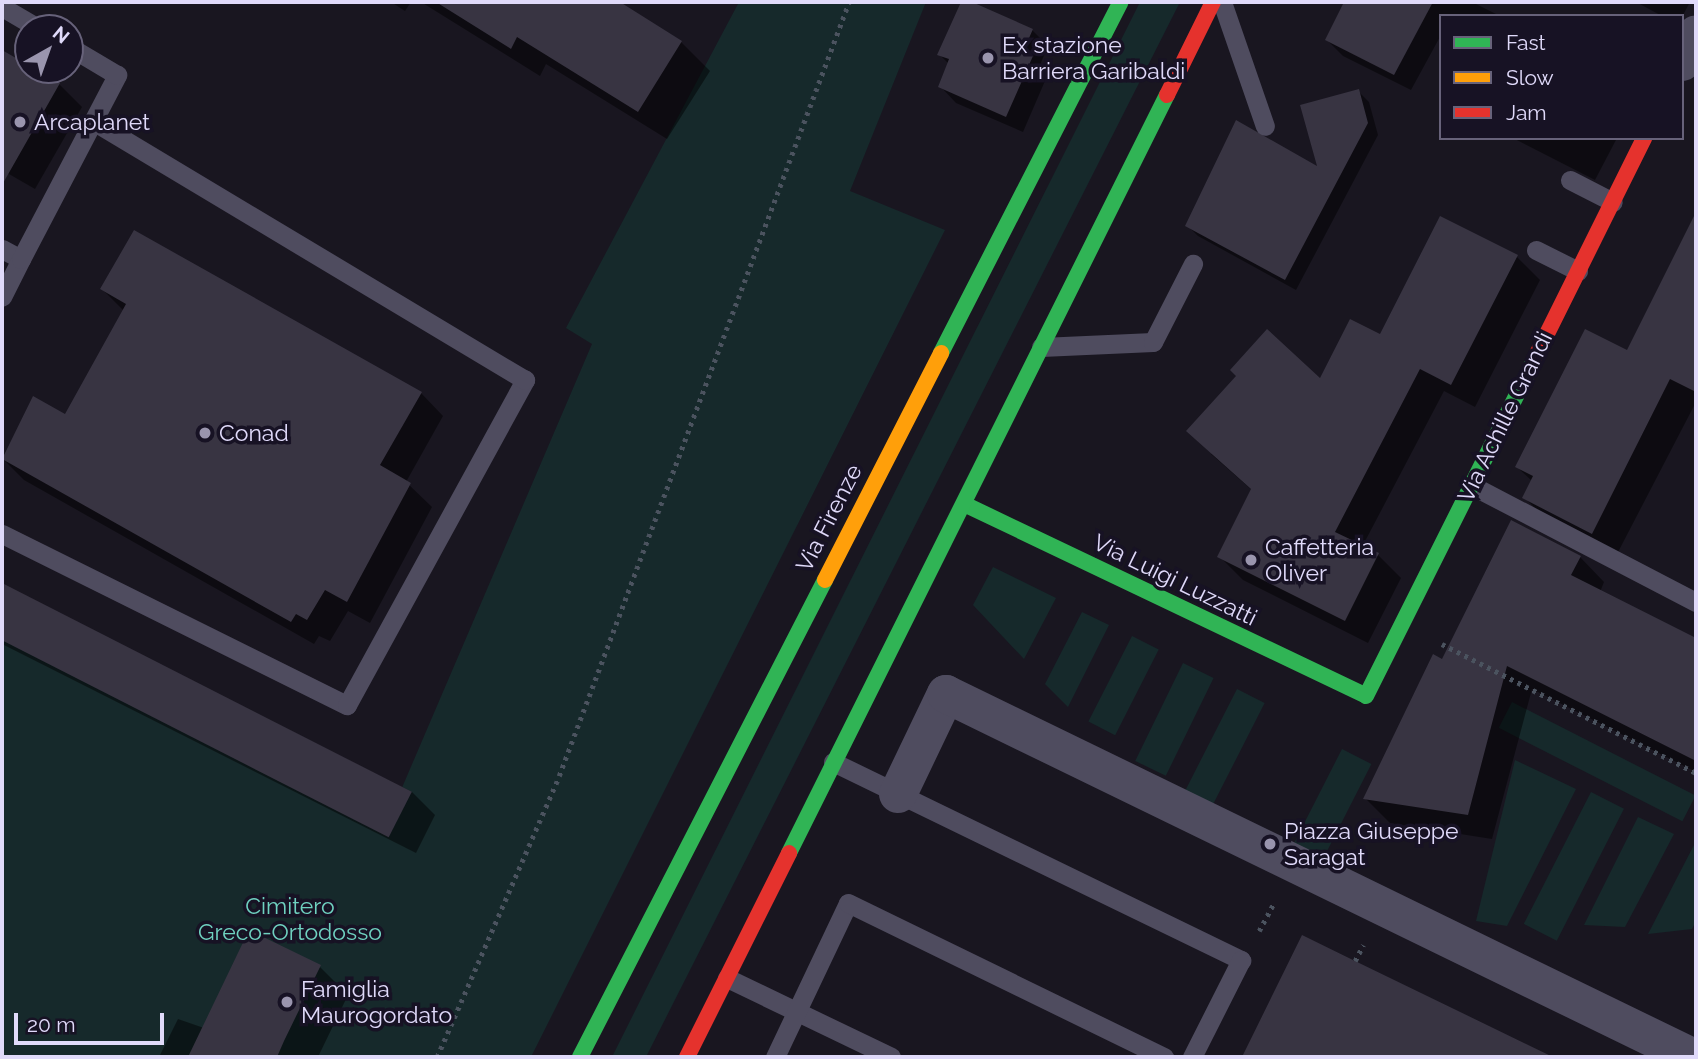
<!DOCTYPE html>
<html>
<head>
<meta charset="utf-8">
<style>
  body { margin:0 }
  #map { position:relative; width:1698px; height:1059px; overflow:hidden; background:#191620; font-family:Raleway,sans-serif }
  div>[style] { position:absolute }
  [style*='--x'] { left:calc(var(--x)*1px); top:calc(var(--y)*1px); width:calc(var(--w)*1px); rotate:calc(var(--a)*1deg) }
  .green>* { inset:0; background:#16292b; transform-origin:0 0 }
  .shadow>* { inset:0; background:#0007 }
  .building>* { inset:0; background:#383442; transform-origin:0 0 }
  .path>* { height:4.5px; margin-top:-2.25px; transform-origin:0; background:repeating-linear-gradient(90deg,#4b535f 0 3.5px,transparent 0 8.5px) }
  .lane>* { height:19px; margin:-9.5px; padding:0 9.5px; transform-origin:9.5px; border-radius:9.5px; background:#4f4c5f }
  .street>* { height:38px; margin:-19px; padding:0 19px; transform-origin:19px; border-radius:19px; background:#4f4c5f }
  .fast>* { height:16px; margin:-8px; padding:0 8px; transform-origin:8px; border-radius:8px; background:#30b455 }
  .slow>* { height:16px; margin:-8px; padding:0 8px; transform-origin:8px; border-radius:8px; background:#ff9f0a }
  .jam>* { height:16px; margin:-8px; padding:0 8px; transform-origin:8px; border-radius:8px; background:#e5322d }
  .dots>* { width:19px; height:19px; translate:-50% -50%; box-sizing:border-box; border:4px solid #171224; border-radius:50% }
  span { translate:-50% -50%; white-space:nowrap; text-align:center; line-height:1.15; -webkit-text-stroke:7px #171224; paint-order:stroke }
  .poi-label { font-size:23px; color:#e0dafa }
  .left { translate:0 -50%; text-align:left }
  .street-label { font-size:23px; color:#e0dafa }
  .park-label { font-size:23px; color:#6fd1c0 }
  .frame { position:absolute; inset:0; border:4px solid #e0dafa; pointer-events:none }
  .legend { position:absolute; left:1439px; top:14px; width:245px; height:126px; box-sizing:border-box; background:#171224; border:2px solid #67627a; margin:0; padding:9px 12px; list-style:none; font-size:21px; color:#e0dafa }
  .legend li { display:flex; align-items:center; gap:14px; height:35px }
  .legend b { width:35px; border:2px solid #67627a }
  .north { position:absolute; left:14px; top:14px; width:70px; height:70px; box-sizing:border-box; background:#171224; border:2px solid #67627a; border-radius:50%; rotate:40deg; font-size:19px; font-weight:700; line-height:28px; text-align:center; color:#e0dafa }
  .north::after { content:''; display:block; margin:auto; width:24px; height:32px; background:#9a95ae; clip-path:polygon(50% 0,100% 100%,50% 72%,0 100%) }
  .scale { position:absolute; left:14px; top:1013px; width:150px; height:32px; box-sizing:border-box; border:4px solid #e0dafa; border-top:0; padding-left:9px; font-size:21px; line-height:24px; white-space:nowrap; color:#e0dafa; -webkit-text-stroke:5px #171224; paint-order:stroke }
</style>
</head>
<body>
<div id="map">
  <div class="green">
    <div style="clip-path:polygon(739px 2px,926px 2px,850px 191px,945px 230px,531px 1057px,2px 1057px,2px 625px,386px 825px,592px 344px,566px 328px)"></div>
    <div style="clip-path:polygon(1140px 2px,1180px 2px,646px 1057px,612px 1057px)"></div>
    <div style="clip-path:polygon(993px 567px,1056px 598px,1024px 659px,973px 605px)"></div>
    <div style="clip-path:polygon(1082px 612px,1109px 625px,1068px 707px,1045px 684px)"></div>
    <div style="left:1132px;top:636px;width:30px;height:96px;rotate:27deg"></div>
    <div style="left:1183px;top:663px;width:34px;height:109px;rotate:26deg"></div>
    <div style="left:1237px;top:689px;width:31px;height:115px;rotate:27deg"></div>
    <div style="left:1512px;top:702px;width:206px;height:29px;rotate:27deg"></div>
    <div style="left:1342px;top:749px;width:33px;height:115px;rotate:27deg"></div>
    <div style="clip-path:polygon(1515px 760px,1576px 789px,1507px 926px,1476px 921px)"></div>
    <div style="left:1591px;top:792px;width:37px;height:148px;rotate:27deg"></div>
    <div style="clip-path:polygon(1638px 817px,1674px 834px,1625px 927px,1584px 925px)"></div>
    <div style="clip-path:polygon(1694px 845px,1696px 921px,1692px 929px,1648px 934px)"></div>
  </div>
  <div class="shadow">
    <div style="clip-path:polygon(391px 2px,411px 2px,405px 11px)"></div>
    <div style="clip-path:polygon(421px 2px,617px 2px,681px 42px,710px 71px,667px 139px,546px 64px,540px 76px)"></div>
    <div style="clip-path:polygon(963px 2px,1032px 30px,1048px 46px,1040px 65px,1048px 74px,1023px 132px,956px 103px,940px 86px,949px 64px,939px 54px)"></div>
    <div style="clip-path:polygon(1346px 2px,1472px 2px,1500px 16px,1441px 16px,1441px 35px,1411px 90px,1343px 56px,1327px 40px)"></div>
    <div style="clip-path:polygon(1636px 2px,1690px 2px,1682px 17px,1662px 16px)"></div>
    <div style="clip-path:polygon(2px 52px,59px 84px,82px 107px,35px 189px,2px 170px)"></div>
    <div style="clip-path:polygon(1358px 91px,1369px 102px,1378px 135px,1296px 290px,1198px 236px,1187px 225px,1320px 170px)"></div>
    <div style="clip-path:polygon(1513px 138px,1617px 138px,1595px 180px)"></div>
    <div style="clip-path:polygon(1696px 214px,1696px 402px,1616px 556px,1548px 521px,1525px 498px,1533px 482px,1517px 467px,1628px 352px)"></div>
    <div style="clip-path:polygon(1517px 257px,1540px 280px,1475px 407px,1444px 391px,1362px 547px,1378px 555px,1401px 578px,1368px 643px,1243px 580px,1219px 556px,1253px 491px,1211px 454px,1381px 336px)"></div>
    <div style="clip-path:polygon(102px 289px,421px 393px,443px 416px,406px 482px,432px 507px,370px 623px,348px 611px,330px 641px,319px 636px,314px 644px,24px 480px,2px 458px,34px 398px,65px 416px,124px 311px)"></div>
    <div style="clip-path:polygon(1580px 557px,1604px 582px,1600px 592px,1696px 640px,1696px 772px,1532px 689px,1492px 839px,1390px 823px,1365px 798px,1443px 661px)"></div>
    <div style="clip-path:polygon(2px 585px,412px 792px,435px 815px,416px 853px,2px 644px)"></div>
    <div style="clip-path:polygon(1303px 937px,1547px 1057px,1245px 1057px)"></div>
    <div style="clip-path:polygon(320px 967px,348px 995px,318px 1057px,159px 1057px,178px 1019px,204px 1028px)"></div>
  </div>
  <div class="building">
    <div style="clip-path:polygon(436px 2px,620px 2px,682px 41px,638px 112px,517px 37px,511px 49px)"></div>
    <div style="clip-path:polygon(961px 2px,972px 2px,1033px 29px,1023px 52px,1033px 56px,1006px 117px,938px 87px,949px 59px,937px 55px)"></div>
    <div style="clip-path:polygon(1344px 2px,1433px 2px,1394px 75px,1325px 40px)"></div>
    <div style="clip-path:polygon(2px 50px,28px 65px,28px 70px,37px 70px,60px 83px,2px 185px)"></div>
    <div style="clip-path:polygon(1359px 89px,1368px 123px,1285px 280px,1185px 226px,1236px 120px,1317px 166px,1300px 105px)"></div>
    <div style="clip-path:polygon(1696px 212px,1696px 392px,1670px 379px,1592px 534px,1522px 498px,1533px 476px,1515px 467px,1585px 329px,1627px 350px)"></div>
    <div style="clip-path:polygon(1440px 216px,1518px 255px,1451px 385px,1420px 369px,1335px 532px,1379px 553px,1345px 621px,1217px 557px,1251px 489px,1186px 431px,1236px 376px,1230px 370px,1267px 329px,1320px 378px,1350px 319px,1380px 334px)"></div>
    <div style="clip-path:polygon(134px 230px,422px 392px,380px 465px,411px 483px,347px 602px,325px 590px,307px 620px,296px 614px,291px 622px,2px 459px,33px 396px,65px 414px,126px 304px,100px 289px)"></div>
    <div style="clip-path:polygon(1511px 520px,1581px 556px,1571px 575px,1696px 638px,1696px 761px,1507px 666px,1468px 815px,1363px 799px,1433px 654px,1442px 659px)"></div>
    <div style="left:2px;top:583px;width:460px;height:51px;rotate:27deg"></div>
    <div style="clip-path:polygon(249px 930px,321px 965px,284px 1041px,277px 1057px,188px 1057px)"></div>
    <div style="clip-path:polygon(1302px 935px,1355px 961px,1553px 1057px,1242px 1057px)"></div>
  </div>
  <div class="path">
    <div style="--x:1442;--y:644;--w:285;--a:26.9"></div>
    <div style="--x:1259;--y:931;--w:30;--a:-62"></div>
    <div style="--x:1355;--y:961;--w:18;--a:-63"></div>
    <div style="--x:437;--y:1057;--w:306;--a:-66.5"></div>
    <div style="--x:559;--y:776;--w:827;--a:-69.46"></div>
  </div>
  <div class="lane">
    <div style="--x:1222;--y:2;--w:131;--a:70.9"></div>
    <div style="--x:2;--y:7;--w:42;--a:30.3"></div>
    <div style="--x:1570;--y:180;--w:48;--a:27.1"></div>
    <div style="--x:2;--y:249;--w:21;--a:28"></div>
    <div style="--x:21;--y:259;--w:42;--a:116.6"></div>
    <div style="--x:1536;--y:250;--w:47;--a:26.6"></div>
    <div style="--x:21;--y:259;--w:208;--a:-62.4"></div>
    <div style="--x:117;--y:75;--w:55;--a:-149.2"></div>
    <div style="--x:1041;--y:347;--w:112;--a:-2.6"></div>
    <div style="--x:1153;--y:342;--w:88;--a:-62.9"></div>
    <div style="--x:1471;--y:485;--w:254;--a:27.5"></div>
    <div style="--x:2;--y:534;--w:385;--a:26.4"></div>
    <div style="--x:347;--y:705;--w:371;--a:-61.3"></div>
    <div style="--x:525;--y:380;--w:504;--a:-149.06"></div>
    <div style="--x:833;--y:762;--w:454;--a:25.9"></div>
    <div style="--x:1241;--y:960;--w:109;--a:116.8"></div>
    <div style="--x:727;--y:978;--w:182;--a:25.7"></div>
    <div style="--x:775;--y:1057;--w:170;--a:-64.6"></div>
    <div style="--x:848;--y:903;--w:352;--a:26"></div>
  </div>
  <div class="street">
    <div style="--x:1682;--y:62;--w:31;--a:-63"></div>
    <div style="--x:898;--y:794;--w:111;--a:-64.4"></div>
    <div style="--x:946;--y:694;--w:830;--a:25.95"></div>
  </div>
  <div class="fast">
    <div style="--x:941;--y:353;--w:394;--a:-62.9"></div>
    <div style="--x:964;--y:504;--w:445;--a:25.5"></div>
    <div style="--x:1366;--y:696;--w:376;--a:-63.4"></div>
    <div style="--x:789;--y:853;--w:847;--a:-63.5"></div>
    <div style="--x:580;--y:1057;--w:536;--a:-62.81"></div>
  </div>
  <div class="slow">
    <div style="--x:825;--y:580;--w:255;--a:-62.9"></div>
  </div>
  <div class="jam">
    <div style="--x:1167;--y:95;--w:104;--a:-63.7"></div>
    <div style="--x:1534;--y:360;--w:248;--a:-63.6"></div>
    <div style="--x:687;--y:1057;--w:228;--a:-63.4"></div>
  </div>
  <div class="dots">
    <div style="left:988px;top:58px;background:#9a95ae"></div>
    <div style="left:20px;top:122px;background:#9a95ae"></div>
    <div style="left:205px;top:433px;background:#9a95ae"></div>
    <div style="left:1251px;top:560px;background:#9a95ae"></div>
    <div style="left:1270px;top:844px;background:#9a95ae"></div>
    <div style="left:287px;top:1002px;background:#9a95ae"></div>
  </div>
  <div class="poi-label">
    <span class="left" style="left:1002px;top:58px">Ex stazione<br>Barriera Garibaldi</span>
    <span class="left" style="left:34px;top:122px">Arcaplanet</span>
    <span class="left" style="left:219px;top:433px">Conad</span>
    <span class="left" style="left:1265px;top:560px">Caffetteria<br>Oliver</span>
    <span class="left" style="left:1284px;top:844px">Piazza Giuseppe<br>Saragat</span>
    <span class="left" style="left:301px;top:1002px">Famiglia<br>Maurogordato</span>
  </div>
  <div class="street-label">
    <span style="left:1505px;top:417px;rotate:-64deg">Via Achille Grandi</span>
    <span style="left:829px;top:518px;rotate:-63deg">Via Firenze</span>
    <span style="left:1175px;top:580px;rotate:26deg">Via Luigi Luzzatti</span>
  </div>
  <div class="park-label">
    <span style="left:290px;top:919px">Cimitero<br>Greco-Ortodosso</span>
  </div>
  <div class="frame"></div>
  <ul class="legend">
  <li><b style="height:9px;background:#30b455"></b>Fast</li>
  <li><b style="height:9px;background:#ff9f0a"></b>Slow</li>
  <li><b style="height:9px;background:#e5322d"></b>Jam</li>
  </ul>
  <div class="north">N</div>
  <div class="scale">20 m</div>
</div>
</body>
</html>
